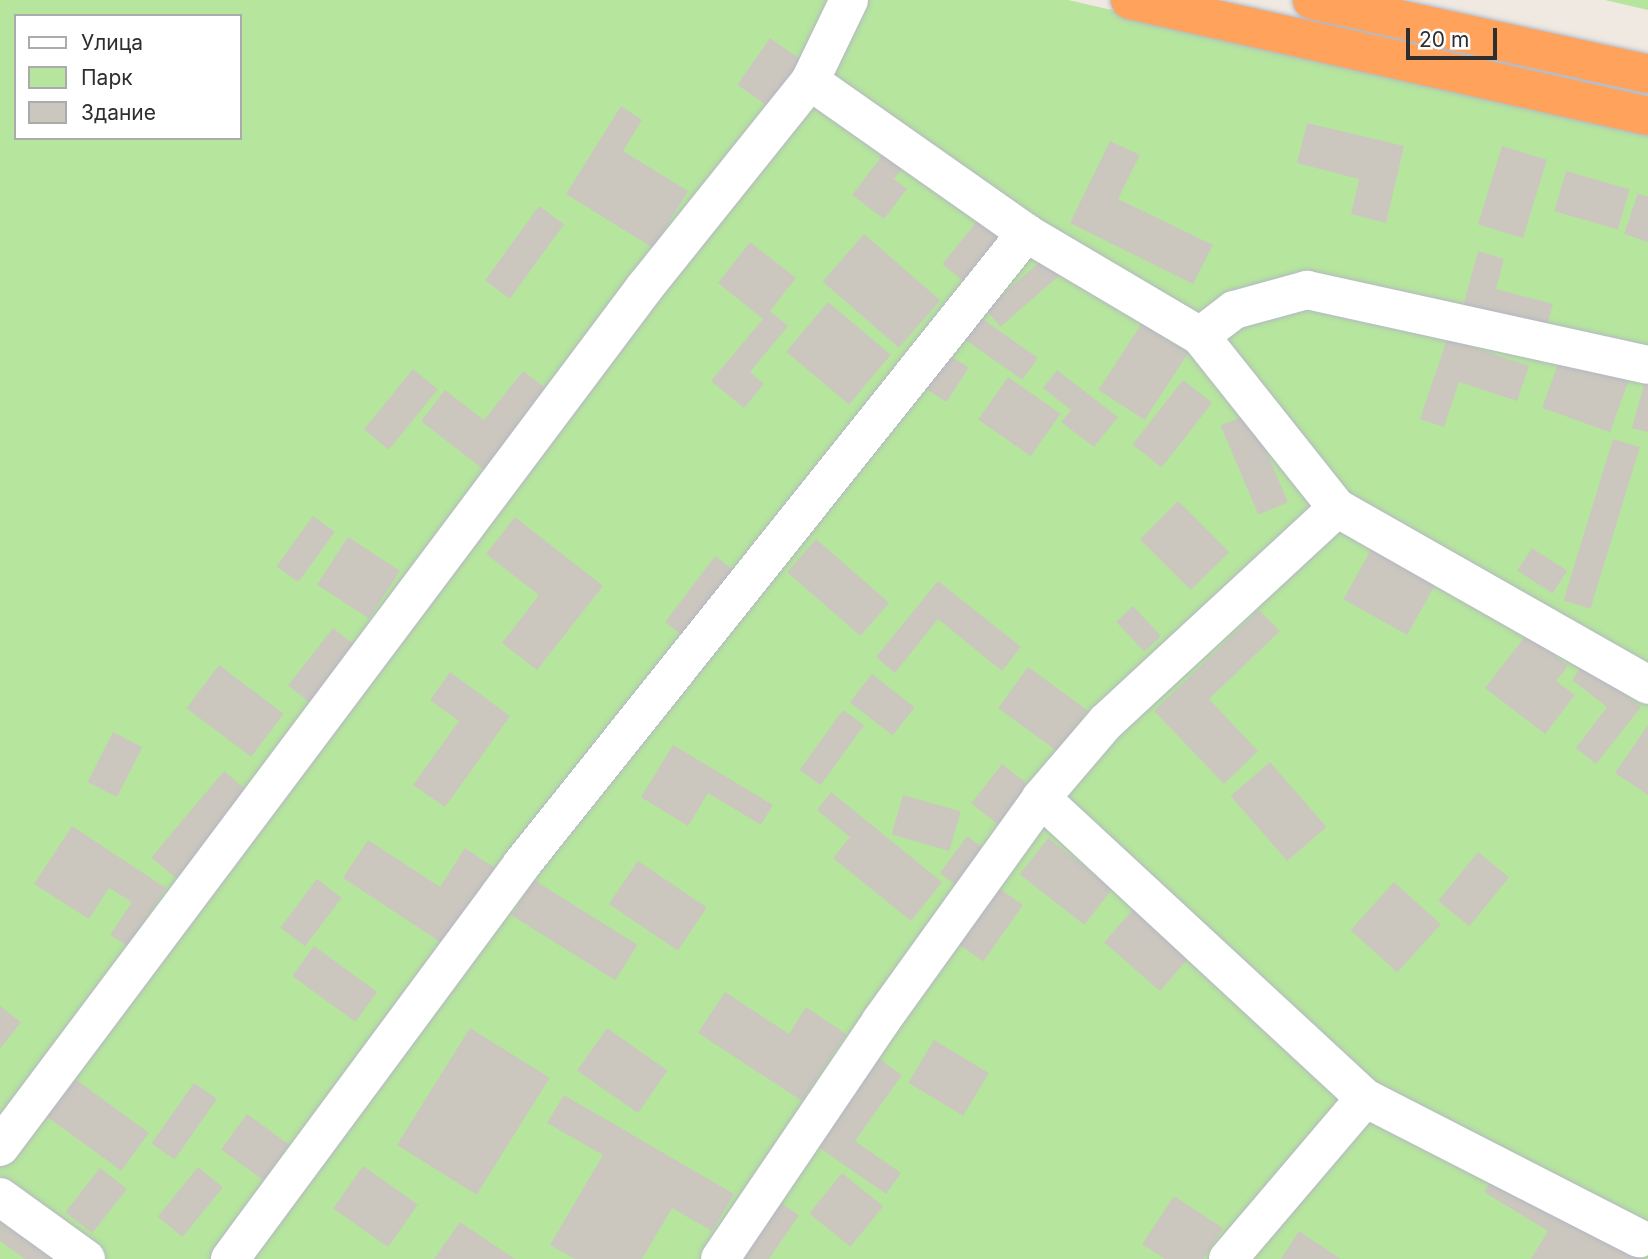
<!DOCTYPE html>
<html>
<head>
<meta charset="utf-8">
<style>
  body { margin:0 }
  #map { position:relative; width:1648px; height:1259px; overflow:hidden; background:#efe9e1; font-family:Inter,sans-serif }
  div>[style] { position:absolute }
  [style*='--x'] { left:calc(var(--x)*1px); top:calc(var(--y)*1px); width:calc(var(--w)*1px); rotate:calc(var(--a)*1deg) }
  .green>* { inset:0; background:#b6e59e }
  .building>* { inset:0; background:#cbc7bf; transform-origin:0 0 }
  .roads { filter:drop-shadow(0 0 2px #b4b7c1) drop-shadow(0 0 2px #b4b7c1) }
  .minor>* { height:38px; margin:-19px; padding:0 19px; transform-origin:19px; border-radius:19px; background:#fff }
  .highway>* { height:38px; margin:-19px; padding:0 19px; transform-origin:19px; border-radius:19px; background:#ffa35c }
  span { translate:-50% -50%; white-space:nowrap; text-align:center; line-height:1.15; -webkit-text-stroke:6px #fff; paint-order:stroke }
  .legend { position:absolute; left:14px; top:14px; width:228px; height:126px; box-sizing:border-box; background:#fff; border:2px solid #ababab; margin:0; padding:9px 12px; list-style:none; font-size:21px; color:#2e2e2e }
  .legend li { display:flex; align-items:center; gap:14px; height:35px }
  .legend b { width:35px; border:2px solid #ababab }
  .scale { position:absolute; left:1406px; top:28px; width:91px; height:32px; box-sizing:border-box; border:4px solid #2e2e2e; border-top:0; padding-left:9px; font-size:21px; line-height:24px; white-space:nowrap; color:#2e2e2e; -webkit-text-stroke:5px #fff; paint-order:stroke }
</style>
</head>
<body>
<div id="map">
  <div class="green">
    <div style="clip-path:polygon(evenodd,0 0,1068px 0,1648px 133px,1648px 1259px,0 1259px,0 0,16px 16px,240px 16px,240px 138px,16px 138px,16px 16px)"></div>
    <div style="clip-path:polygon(1605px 0,1648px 0,1648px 10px)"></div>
  </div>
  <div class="building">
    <div style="left:770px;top:38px;width:44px;height:57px;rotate:35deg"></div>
    <div style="clip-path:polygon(621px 106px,642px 120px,623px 151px,688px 191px,653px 248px,566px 194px)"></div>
    <div style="clip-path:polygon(1307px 123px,1404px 146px,1386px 223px,1351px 214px,1359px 179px,1297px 163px)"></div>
    <div style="clip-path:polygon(1110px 141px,1140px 155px,1118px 199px,1213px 245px,1193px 284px,1070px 223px)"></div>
    <div style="left:1502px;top:146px;width:47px;height:82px;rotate:17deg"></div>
    <div style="clip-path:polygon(888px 148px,907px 163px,894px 179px,907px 189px,884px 219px,852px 195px)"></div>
    <div style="left:1566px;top:171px;width:66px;height:42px;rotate:16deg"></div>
    <div style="clip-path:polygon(1638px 193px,1648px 197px,1648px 242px,1624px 234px)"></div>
    <div style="left:539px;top:206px;width:31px;height:92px;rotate:36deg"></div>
    <div style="left:987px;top:209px;width:32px;height:71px;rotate:39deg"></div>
    <div style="left:864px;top:234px;width:101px;height:63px;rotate:41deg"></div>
    <div style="clip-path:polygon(750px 242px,796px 278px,770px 311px,788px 326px,750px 372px,764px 384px,744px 408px,711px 381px,763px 319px,718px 283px)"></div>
    <div style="clip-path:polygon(1478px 251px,1504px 259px,1496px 289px,1553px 304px,1545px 333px,1462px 310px)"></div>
    <div style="left:1048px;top:255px;width:23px;height:83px;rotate:49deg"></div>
    <div style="left:828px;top:302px;width:82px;height:65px;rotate:40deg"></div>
    <div style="left:974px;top:313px;width:78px;height:27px;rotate:35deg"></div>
    <div style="left:1142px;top:323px;width:55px;height:80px;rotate:33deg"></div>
    <div style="clip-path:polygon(1447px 339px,1529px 366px,1517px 401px,1459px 382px,1444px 427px,1420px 419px)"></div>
    <div style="left:946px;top:353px;width:27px;height:41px;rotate:33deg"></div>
    <div style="left:1561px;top:356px;width:72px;height:55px;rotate:20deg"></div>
    <div style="left:413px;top:369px;width:32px;height:78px;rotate:39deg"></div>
    <div style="clip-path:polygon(1057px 370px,1118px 417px,1094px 447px,1061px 422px,1071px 410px,1043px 388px)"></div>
    <div style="clip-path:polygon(523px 371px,551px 392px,488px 473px,421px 421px,445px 390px,484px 420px)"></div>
    <div style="left:1008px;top:377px;width:64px;height:52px;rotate:35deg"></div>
    <div style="left:1183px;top:380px;width:37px;height:82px;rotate:38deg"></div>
    <div style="clip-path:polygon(1645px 381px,1648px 382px,1648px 432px,1632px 428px)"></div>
    <div style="left:1250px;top:413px;width:97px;height:32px;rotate:67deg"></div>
    <div style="left:1613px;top:439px;width:28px;height:169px;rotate:17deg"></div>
    <div style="left:1178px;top:501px;width:72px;height:54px;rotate:45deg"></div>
    <div style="left:313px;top:516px;width:27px;height:62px;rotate:36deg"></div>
    <div style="clip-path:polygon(515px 517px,603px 586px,537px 670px,502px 643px,539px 595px,486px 554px)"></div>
    <div style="left:348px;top:537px;width:62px;height:57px;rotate:33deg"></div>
    <div style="left:816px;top:539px;width:97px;height:44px;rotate:41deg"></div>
    <div style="left:1373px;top:546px;width:73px;height:61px;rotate:29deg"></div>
    <div style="left:1532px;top:548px;width:42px;height:27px;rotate:33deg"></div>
    <div style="left:715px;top:556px;width:31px;height:83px;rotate:37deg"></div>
    <div style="clip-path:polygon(938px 581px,1021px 647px,1002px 671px,938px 619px,895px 673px,876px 657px)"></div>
    <div style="left:1133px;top:606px;width:41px;height:23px;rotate:47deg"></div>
    <div style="clip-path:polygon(1259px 610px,1280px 631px,1209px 699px,1258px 751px,1224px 784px,1154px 711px)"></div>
    <div style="left:333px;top:628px;width:34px;height:73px;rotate:38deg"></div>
    <div style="clip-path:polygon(1527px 634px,1568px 666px,1556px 681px,1575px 695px,1545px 734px,1485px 688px)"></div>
    <div style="clip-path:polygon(1584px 663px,1641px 707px,1596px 764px,1576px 748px,1607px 707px,1572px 680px)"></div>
    <div style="left:219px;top:665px;width:81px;height:54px;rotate:37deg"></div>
    <div style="left:1028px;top:667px;width:74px;height:51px;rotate:36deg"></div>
    <div style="clip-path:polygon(450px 672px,510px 716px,445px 807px,413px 785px,459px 721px,430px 700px)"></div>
    <div style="left:872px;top:674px;width:54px;height:36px;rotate:38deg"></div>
    <div style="left:843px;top:710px;width:26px;height:74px;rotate:36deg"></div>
    <div style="clip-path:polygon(1648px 725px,1648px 795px,1615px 773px)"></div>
    <div style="left:113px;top:732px;width:33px;height:56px;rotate:27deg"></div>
    <div style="clip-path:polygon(673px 745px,773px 805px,761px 825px,708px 793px,688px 826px,641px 797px)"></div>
    <div style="left:1270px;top:762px;width:86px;height:52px;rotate:49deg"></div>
    <div style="left:1002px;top:764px;width:34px;height:50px;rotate:38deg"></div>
    <div style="left:224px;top:771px;width:33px;height:113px;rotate:40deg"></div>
    <div style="clip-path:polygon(831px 792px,942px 882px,911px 921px,833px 858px,850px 837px,817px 810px)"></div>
    <div style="left:903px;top:795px;width:60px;height:41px;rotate:16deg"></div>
    <div style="clip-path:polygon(72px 826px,166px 888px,128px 946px,110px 935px,132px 902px,109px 888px,89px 919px,34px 884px)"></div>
    <div style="left:967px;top:836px;width:22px;height:46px;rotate:36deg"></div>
    <div style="left:1048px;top:838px;width:82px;height:46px;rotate:38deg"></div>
    <div style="clip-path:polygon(368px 840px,440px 887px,465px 848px,495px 868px,445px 945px,343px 878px)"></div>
    <div style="left:1478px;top:852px;width:40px;height:63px;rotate:39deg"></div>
    <div style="left:638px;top:861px;width:83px;height:52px;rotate:34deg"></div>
    <div style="left:317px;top:879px;width:31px;height:61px;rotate:37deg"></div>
    <div style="left:534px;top:880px;width:122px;height:42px;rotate:32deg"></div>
    <div style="left:1394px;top:882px;width:63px;height:65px;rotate:42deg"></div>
    <div style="left:996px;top:886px;width:33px;height:69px;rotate:35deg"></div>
    <div style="left:1135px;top:907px;width:74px;height:47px;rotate:41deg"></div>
    <div style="left:314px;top:946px;width:78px;height:37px;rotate:36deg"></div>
    <div style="clip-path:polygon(725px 992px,789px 1034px,806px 1007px,846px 1034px,802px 1101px,698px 1033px)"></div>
    <div style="clip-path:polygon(0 1006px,21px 1022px,0 1049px)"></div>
    <div style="left:470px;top:1028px;width:94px;height:138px;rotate:32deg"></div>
    <div style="left:607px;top:1028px;width:74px;height:52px;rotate:35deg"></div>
    <div style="left:934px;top:1040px;width:64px;height:50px;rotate:31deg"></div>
    <div style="clip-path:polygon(878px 1058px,902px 1075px,855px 1141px,901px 1173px,886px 1194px,817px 1146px)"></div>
    <div style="left:64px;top:1071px;width:105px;height:47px;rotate:36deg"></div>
    <div style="left:194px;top:1083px;width:28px;height:74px;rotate:35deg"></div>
    <div style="clip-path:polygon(564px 1095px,734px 1194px,712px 1231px,672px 1208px,642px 1259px,575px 1259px,550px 1245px,603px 1155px,547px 1123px)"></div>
    <div style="left:247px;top:1114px;width:52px;height:44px;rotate:36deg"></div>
    <div style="left:363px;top:1166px;width:67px;height:52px;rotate:35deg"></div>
    <div style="left:198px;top:1167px;width:32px;height:64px;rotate:39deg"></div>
    <div style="left:100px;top:1168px;width:34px;height:56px;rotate:38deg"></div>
    <div style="clip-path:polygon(1498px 1170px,1642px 1259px,1531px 1259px,1548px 1231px,1484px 1192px)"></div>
    <div style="left:842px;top:1173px;width:53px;height:52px;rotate:39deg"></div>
    <div style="clip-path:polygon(1174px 1196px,1223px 1228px,1203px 1259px,1165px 1259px,1142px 1244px)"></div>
    <div style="clip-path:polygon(0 1200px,80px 1259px,25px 1259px,0 1241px)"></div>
    <div style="clip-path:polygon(778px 1201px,799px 1215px,769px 1259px,738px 1259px)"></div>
    <div style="clip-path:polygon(460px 1222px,515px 1259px,434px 1259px)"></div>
    <div style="clip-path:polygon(1299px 1231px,1341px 1259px,1281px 1259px)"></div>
  </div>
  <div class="roads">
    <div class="minor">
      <div style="--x:849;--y:0;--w:90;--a:115.7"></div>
      <div style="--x:810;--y:81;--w:264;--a:35.1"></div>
      <div style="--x:1026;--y:233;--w:202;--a:30.6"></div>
      <div style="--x:1200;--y:336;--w:43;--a:-37.4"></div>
      <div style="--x:1234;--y:310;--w:76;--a:-15.3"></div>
      <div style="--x:1307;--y:290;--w:349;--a:12.4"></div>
      <div style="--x:1337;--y:508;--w:358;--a:29.6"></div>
      <div style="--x:1041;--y:798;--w:442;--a:42.8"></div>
      <div style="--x:1365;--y:1098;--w:308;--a:27.1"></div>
      <div style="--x:0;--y:1147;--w:1075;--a:-53.13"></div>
      <div style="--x:645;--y:287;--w:264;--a:-51.3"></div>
      <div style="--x:0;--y:1197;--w:106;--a:35.8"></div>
      <div style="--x:230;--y:1259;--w:491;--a:-53.5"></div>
      <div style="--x:522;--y:864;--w:808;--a:-51.38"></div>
      <div style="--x:720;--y:1259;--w:287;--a:-55.9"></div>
      <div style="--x:881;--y:1021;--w:274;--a:-54.3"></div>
      <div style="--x:1041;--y:798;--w:100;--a:-49.5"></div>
      <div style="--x:1106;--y:722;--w:315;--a:-42.8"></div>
      <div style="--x:1337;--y:508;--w:220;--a:-128.5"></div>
      <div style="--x:1228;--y:1259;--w:211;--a:-49.6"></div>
    </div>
    <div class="highway">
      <div style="--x:1130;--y:0;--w:531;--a:12.62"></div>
      <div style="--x:1312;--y:0;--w:344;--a:12.4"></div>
    </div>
  </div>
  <ul class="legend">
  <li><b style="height:9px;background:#fff"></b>Улица</li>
  <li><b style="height:19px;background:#b6e59e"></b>Парк</li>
  <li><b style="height:19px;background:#cbc7bf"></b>Здание</li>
  </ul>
  <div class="scale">20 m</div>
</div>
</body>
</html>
